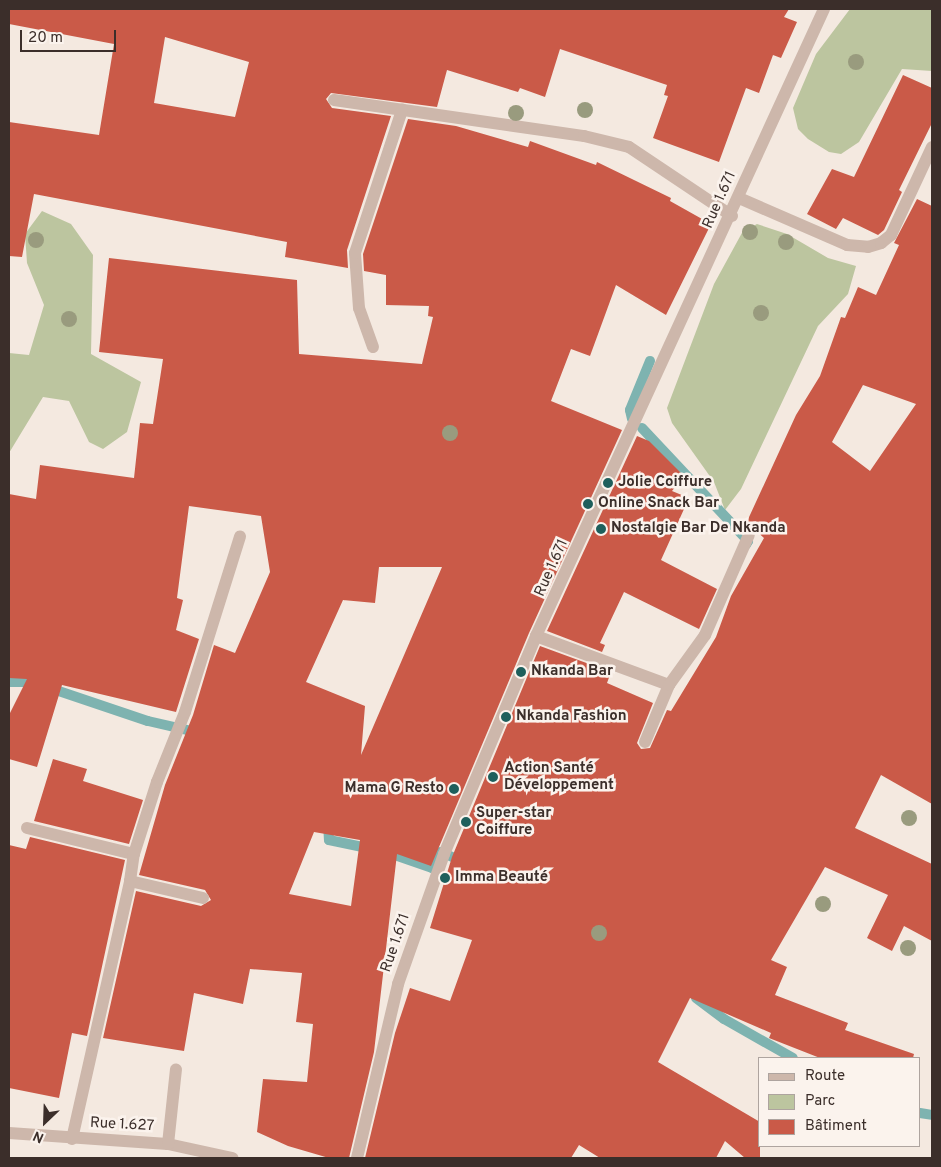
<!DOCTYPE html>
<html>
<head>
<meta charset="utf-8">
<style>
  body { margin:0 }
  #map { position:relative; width:941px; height:1167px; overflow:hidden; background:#f4e9e0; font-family:Overpass,sans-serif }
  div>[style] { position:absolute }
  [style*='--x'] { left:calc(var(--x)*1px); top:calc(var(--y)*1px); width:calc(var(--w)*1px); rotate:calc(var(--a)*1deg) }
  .green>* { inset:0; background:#bcc59f }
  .stream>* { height:10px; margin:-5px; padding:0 5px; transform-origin:5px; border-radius:5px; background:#7eb3b0 }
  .building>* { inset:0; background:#ca5a48 }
  .minor>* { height:12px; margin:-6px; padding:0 6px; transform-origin:6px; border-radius:6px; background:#cdb7ab }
  .trees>* { width:16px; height:16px; margin:-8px; border-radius:50%; background:#999b7e }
  .dots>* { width:14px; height:14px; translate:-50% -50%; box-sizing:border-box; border:2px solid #fbf3ed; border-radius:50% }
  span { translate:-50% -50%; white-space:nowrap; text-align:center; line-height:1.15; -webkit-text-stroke:5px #fbf3ed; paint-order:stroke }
  .street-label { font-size:15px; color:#3b2e2a }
  .poi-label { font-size:15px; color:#3b2e2a; font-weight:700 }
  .left { translate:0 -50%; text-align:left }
  .right { translate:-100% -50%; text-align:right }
  .frame { position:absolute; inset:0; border:10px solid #3b2e2a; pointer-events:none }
  .legend { position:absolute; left:758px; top:1057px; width:162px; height:90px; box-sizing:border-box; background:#fbf3ed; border:1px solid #aea49f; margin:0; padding:6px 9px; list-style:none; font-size:15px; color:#3b2e2a }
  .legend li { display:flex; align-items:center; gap:10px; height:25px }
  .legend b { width:25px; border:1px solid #aea49f }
  .north { position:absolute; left:20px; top:1097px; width:50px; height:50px; -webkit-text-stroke:4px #fbf3ed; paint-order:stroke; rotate:204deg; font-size:14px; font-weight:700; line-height:20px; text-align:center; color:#3b2e2a }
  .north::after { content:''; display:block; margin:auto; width:18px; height:22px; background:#3b2e2a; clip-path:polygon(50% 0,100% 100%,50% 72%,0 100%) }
  .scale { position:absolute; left:20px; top:30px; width:96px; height:22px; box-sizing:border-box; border:2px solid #3b2e2a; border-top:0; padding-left:6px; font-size:15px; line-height:18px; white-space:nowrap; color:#3b2e2a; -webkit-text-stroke:4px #fbf3ed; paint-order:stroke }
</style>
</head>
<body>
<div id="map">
  <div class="green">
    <div style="clip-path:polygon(850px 9px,932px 9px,932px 71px,902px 69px,859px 142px,841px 154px,829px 152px,808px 139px,798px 129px,793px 108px,816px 54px)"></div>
    <div style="clip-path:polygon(42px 211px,71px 224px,93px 255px,91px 354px,141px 382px,127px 432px,103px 449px,89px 442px,69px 401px,43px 397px,9px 453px,9px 353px,29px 355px,44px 305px,27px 263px,25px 234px)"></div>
    <div style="clip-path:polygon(757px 224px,787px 234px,828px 258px,856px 266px,848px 294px,818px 326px,741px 489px,725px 510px,714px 482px,672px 423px,667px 408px,714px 284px,743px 231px)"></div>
  </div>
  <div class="stream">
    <div style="--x:632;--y:419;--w:9;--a:-103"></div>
    <div style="--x:630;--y:410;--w:53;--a:-67.8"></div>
    <div style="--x:642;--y:428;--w:155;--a:46.8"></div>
    <div style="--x:748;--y:541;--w:4;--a:117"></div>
    <div style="--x:9;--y:682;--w:23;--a:0"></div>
    <div style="--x:32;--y:682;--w:122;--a:18.6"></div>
    <div style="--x:148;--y:721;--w:53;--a:13"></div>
    <div style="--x:328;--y:822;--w:18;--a:87"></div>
    <div style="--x:329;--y:840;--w:44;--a:11.8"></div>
    <div style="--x:386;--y:852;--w:49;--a:19.2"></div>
    <div style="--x:432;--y:868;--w:18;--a:-61"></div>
    <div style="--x:441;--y:852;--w:24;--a:24"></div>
    <div style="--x:696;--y:998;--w:35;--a:37"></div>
    <div style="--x:724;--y:1019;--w:79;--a:29.5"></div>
    <div style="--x:920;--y:1113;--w:12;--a:9"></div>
  </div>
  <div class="building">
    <div style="clip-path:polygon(evenodd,9px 9px,789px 9px,784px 17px,797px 22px,781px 58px,773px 55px,759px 93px,746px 88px,719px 162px,653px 138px,668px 96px,664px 95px,667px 85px,560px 49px,545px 97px,520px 88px,518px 92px,447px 70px,437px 107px,331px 93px,326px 99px,332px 108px,391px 116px,347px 250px,348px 268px,285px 257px,287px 242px,34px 194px,22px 257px,9px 256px,9px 122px,99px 135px,114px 44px,9px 24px,9px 9px,165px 37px,249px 62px,235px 117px,154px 103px,165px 37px)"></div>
    <div style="clip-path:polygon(903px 75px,932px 88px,932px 123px,899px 190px,902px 192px,884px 230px,878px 235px,843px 218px,836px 229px,807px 214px,832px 169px,854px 177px)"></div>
    <div style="clip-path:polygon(evenodd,408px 119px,456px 126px,528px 147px,530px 141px,596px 165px,597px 162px,671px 198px,670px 201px,711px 224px,666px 315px,616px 285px,590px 356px,571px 349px,551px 401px,622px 430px,529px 633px,431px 866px,397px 854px,374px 1052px,349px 1158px,329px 1158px,288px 1146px,257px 1132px,263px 1079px,307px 1082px,313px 1024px,296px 1022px,302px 973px,250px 969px,243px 1004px,194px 993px,184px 1051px,103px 1038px,136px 891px,201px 906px,211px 900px,205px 890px,139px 875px,165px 785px,193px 715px,214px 645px,235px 653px,270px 572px,261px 516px,189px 506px,177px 598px,183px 600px,176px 630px,199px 639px,176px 712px,62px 685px,37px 767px,9px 759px,9px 715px,27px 679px,9px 678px,9px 494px,36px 499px,40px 465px,134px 478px,140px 423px,153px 424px,163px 359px,99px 352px,109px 258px,297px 280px,299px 354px,422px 364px,433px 317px,428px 316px,429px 306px,386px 305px,386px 275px,364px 271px,363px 254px,408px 119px,379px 567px,442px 567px,361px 755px,365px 706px,306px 682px,343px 600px,375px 603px,379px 567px,408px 119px,314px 832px,360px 840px,351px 906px,289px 894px,314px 832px)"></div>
    <div style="clip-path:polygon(evenodd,917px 199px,932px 206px,932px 804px,881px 775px,855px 828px,932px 864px,932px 941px,904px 926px,892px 951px,867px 938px,888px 895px,825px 867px,771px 960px,787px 967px,775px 995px,848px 1023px,845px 1030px,914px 1054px,913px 1058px,820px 1058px,769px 1038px,771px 1033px,690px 998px,658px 1062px,760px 1122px,760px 1158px,745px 1158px,725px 1141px,716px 1158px,600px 1158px,579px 1145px,571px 1158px,365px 1158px,395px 1033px,410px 988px,450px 1001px,472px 940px,430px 928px,452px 857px,540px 646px,611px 672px,607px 683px,653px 703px,637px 743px,641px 749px,650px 748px,667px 710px,671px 711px,716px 637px,731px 596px,764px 538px,753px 528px,744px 528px,796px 415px,820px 376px,841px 317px,845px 318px,858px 287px,876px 295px,899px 245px,894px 243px,917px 199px,863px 385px,916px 404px,870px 471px,832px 442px,863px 385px)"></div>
    <div style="clip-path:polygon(637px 436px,649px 441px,684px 476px,672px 491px,689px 498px,661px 560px,717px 589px,699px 629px,624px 592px,600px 643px,605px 645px,602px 652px,547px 631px)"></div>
    <div style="clip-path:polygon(53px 759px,87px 769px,83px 781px,143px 800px,129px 844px,34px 821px)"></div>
    <div style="clip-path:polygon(30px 837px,125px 860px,87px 1036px,72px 1033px,59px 1098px,9px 1088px,9px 845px,26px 849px)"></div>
  </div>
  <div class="minor">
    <div style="--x:334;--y:100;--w:253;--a:8.2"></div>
    <div style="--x:584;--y:136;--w:46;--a:13.7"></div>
    <div style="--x:629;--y:147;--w:124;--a:33.8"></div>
    <div style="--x:739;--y:198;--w:118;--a:23.5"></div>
    <div style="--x:847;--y:245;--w:21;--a:5"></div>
    <div style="--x:868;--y:247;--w:14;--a:-17"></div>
    <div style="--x:881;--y:243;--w:13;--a:-39"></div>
    <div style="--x:891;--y:235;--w:97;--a:-65"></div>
    <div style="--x:373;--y:347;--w:41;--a:-109.7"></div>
    <div style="--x:359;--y:308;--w:55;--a:-94.2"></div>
    <div style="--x:355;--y:253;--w:151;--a:-71.8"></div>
    <div style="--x:536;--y:636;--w:142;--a:20.2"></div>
    <div style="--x:645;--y:742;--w:62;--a:-67.2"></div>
    <div style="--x:669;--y:685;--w:62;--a:-54.2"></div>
    <div style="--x:705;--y:635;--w:109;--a:-66.3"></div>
    <div style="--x:27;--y:828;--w:110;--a:13.7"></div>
    <div style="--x:203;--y:898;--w:75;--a:-166.9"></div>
    <div style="--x:130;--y:881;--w:27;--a:-82"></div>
    <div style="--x:134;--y:854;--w:76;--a:-72.3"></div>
    <div style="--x:157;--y:782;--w:75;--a:-68.2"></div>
    <div style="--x:185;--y:712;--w:184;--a:-72.6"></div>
    <div style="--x:9;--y:1133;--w:159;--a:4"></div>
    <div style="--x:168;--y:1144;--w:66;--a:12.3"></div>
    <div style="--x:72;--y:1139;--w:264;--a:-77.3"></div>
    <div style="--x:168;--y:1144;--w:75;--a:-83.9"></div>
    <div style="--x:357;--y:1158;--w:179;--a:-76.7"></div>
    <div style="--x:398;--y:984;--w:138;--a:-70.5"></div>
    <div style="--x:444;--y:854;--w:237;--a:-67.1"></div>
    <div style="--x:536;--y:636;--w:690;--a:-65.33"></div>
  </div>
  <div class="trees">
    <div style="left:856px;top:62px"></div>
    <div style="left:585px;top:110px"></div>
    <div style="left:516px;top:113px"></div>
    <div style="left:750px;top:232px"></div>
    <div style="left:36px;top:240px"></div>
    <div style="left:786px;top:242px"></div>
    <div style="left:761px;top:313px"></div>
    <div style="left:69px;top:319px"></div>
    <div style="left:450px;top:433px"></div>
    <div style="left:909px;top:818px"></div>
    <div style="left:823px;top:904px"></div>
    <div style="left:599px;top:933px"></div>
    <div style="left:908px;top:948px"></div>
  </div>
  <div class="dots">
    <div style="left:608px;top:483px;background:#1e5f5c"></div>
    <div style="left:588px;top:504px;background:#1e5f5c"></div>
    <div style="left:601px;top:529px;background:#1e5f5c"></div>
    <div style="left:521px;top:672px;background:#1e5f5c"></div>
    <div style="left:506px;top:717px;background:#1e5f5c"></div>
    <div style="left:493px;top:777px;background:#1e5f5c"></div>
    <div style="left:454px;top:789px;background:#1e5f5c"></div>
    <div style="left:466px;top:822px;background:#1e5f5c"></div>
    <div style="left:445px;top:878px;background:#1e5f5c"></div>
  </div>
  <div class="street-label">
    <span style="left:720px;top:200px;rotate:-66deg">Rue 1.671</span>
    <span style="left:552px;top:568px;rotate:-66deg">Rue 1.671</span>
    <span style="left:396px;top:943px;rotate:-71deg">Rue 1.671</span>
    <span style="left:122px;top:1125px;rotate:3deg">Rue 1.627</span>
  </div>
  <div class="poi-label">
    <span class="left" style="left:618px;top:483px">Jolie Coiffure</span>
    <span class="left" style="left:598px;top:504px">Online Snack Bar</span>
    <span class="left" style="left:611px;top:529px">Nostalgie Bar De Nkanda</span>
    <span class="left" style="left:531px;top:672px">Nkanda Bar</span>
    <span class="left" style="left:516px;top:717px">Nkanda Fashion</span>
    <span class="left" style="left:504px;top:777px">Action Santé<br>Développement</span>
    <span class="right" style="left:444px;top:789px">Mama G Resto</span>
    <span class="left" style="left:476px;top:822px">Super-star<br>Coiffure</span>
    <span class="left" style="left:455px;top:878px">Imma Beauté</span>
  </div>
  <div class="frame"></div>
  <ul class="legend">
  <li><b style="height:6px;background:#cdb7ab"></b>Route</li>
  <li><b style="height:14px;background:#bcc59f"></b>Parc</li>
  <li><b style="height:14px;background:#ca5a48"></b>Bâtiment</li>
  </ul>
  <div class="north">N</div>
  <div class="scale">20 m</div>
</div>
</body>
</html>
